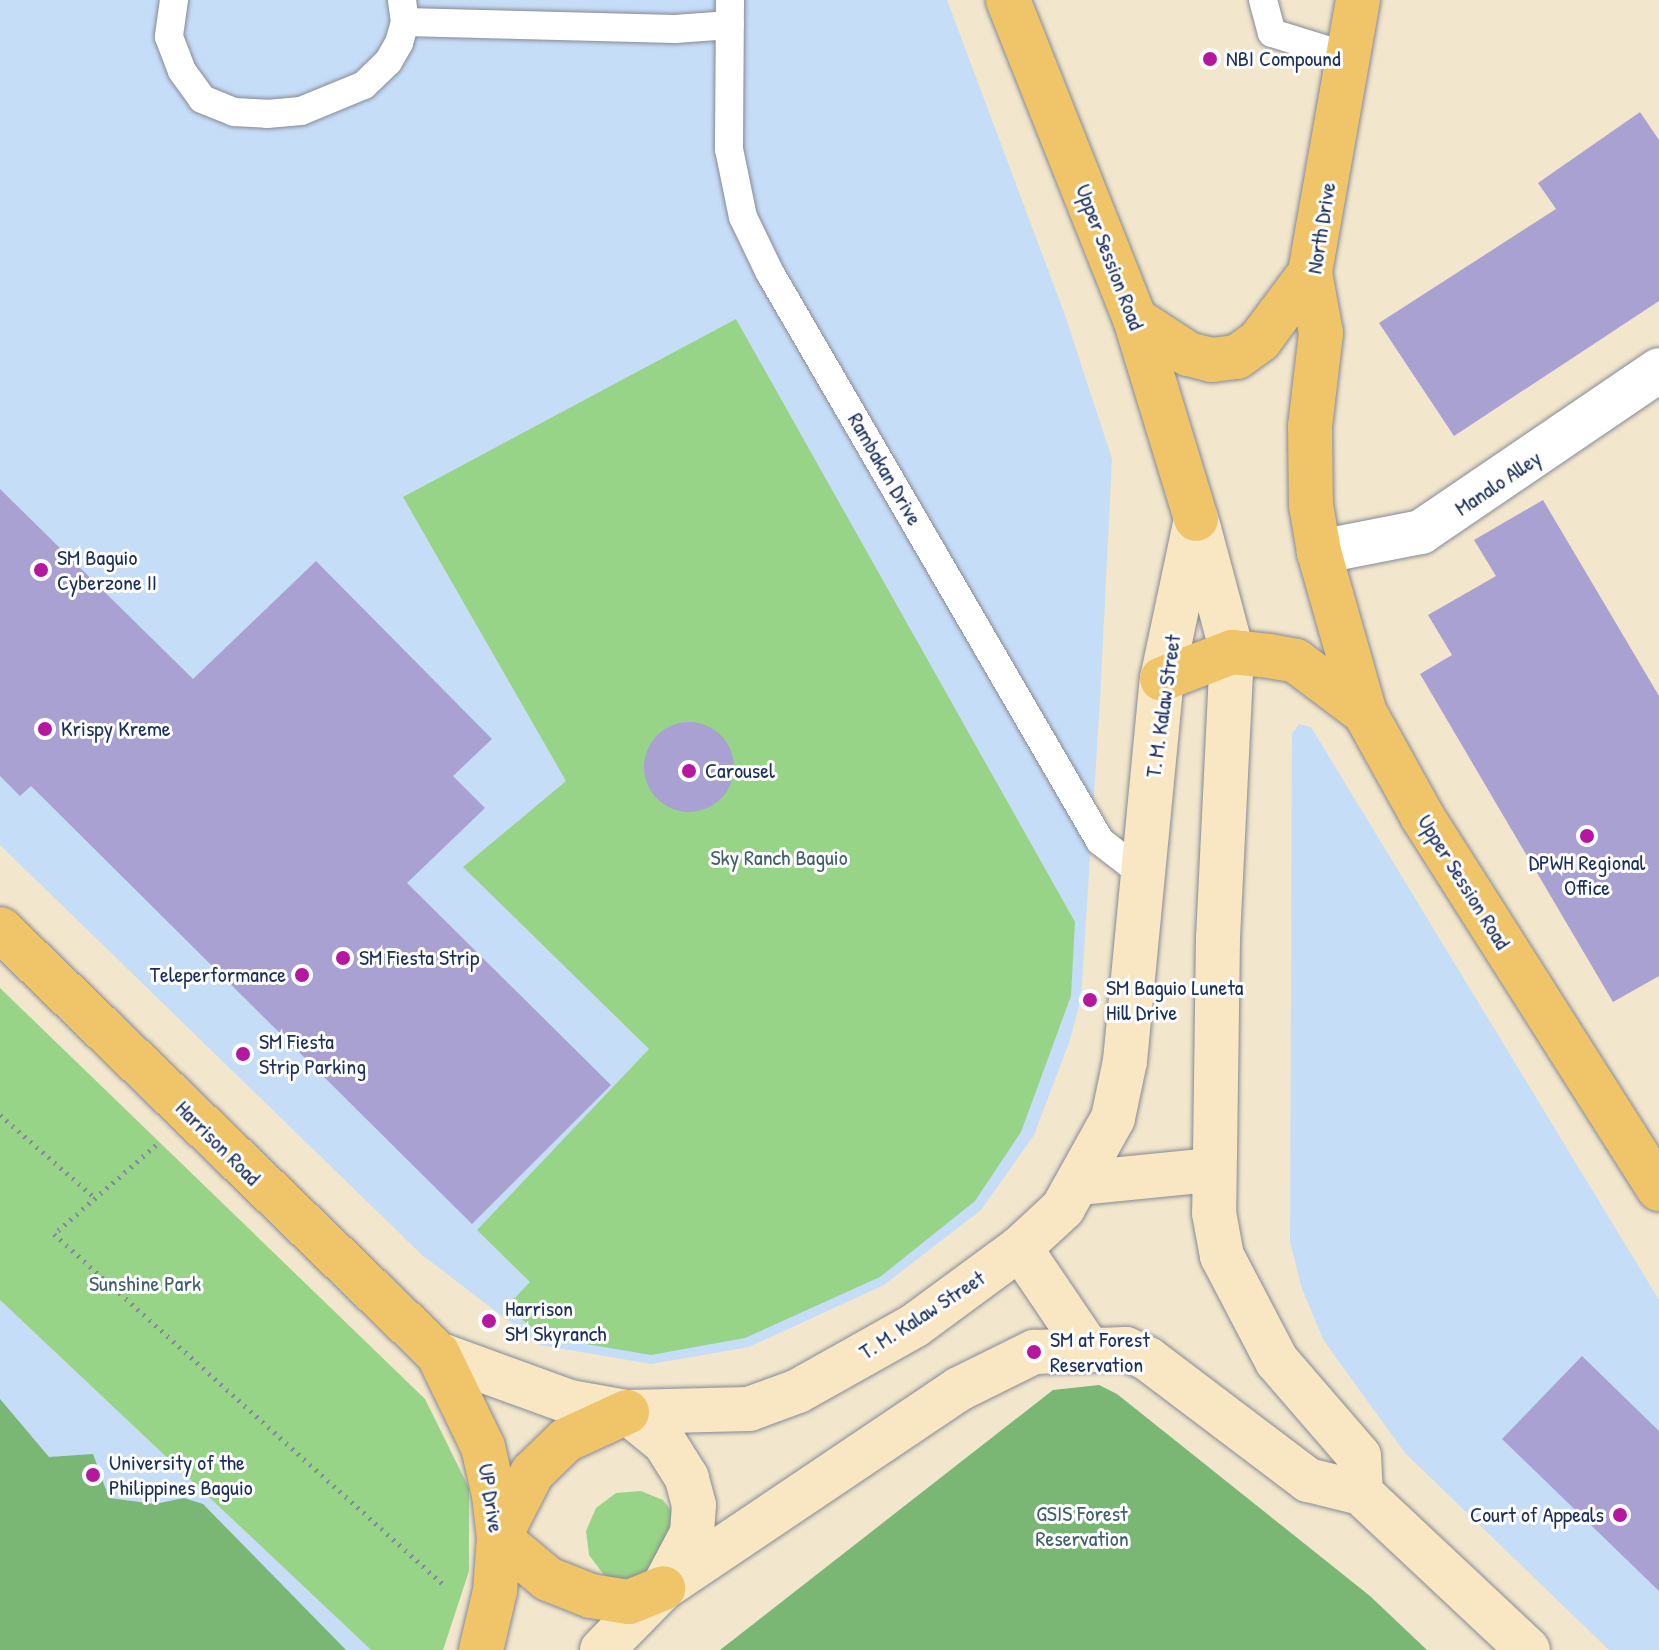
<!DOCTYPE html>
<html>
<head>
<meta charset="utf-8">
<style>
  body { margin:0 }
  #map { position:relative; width:1659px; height:1650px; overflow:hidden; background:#f2e6cd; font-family:"Patrick Hand",sans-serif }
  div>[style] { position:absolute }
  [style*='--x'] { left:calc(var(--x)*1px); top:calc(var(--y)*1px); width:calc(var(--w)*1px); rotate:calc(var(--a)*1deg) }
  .built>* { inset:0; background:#c6ddf8 }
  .green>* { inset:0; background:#98d488 }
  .forest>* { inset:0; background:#7ab674 }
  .building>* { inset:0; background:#a9a1d2 }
  .round { border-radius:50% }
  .path>* { height:5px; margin-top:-2.5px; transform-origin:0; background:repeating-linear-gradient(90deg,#868a96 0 2px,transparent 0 8px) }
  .roads { filter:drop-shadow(0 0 2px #868a96) drop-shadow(0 0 2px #868a96) }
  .lane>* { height:28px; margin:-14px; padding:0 14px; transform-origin:14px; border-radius:14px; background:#fff }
  .street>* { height:44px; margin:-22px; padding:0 22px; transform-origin:22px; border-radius:22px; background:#fff }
  .secondary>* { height:44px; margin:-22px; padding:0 22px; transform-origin:22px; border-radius:22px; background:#f9e7c3 }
  .primary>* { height:44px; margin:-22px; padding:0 22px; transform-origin:22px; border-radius:22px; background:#f0c469 }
  .highway>* { height:44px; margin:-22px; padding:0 22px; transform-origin:22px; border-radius:22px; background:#f0c469 }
  .dots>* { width:22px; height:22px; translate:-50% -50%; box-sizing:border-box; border:4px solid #fff; border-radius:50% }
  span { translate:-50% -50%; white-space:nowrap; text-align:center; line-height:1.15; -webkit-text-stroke:6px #fff; paint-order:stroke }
  .poi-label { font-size:22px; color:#1b2f5e }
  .left { translate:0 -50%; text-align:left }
  .right { translate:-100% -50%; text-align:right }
  .street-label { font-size:22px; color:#1b2f5e }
  .park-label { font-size:22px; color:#40616b }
</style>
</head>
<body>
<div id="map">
  <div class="built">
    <div style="clip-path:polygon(0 0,947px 0,1065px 315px,1112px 459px,1100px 700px,1081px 998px,1070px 1040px,1034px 1135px,981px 1210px,884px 1285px,749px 1347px,651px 1364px,540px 1345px,422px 1255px,0 845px)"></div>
    <div style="clip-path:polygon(1299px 724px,1311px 727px,1659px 1300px,1659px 1650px,1609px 1650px,1405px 1453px,1324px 1341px,1302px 1289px,1290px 1242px,1292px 734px)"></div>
    <div style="clip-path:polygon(0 1300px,371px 1650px,0 1650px)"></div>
  </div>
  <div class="green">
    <div style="clip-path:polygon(736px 319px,1075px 922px,1071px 996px,1021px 1132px,975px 1201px,880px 1277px,745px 1338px,651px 1355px,544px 1337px,506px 1307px,530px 1282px,477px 1230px,649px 1049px,463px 867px,566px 781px,403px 497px)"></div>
    <div style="clip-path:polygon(0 988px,425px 1399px,469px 1488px,469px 1571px,443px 1650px,371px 1650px,0 1300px)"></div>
    <div style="clip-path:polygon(641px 1491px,663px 1500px,678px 1520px,671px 1567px,626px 1584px,604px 1575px,589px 1555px,586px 1531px,596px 1508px,616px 1493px)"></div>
  </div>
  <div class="forest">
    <div style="clip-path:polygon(1099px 1385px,1117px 1394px,1370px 1596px,1427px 1650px,720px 1650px,1053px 1390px)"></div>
    <div style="clip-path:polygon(0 1399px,49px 1457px,93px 1454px,109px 1498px,155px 1504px,184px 1498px,203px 1504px,346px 1650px,0 1650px)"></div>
  </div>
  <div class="building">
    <div style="clip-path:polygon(1640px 112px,1659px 140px,1659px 301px,1454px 436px,1379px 323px,1556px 209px,1538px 183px)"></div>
    <div style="clip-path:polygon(0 489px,193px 679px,316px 561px,492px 739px,453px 776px,485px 808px,407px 883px,611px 1085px,472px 1224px,31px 786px,20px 796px,0 776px)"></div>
    <div style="clip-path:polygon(1543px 500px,1659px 696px,1659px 976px,1613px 1002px,1420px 674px,1452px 655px,1428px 615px,1496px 576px,1474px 540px)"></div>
    <div class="round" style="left:644px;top:722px;width:90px;height:90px"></div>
    <div style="clip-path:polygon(1582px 1356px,1659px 1431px,1659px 1591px,1502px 1439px)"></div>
  </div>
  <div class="path">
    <div style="--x:0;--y:1115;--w:123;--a:41.1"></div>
    <div style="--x:156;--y:1145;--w:135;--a:138.9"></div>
    <div style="--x:54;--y:1234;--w:526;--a:42"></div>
  </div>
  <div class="roads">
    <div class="lane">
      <div style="--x:174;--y:0;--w:37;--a:98"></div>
      <div style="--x:169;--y:37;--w:36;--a:69"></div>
      <div style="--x:182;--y:71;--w:34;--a:54"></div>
      <div style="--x:202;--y:99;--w:35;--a:22"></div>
      <div style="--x:234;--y:112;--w:33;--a:3"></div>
      <div style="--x:267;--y:114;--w:34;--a:-5"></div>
      <div style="--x:301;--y:111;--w:68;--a:-22.4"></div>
      <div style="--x:364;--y:85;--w:33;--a:-44"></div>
      <div style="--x:388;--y:62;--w:22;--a:-60"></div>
      <div style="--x:399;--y:43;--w:22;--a:-74"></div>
      <div style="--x:405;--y:22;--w:22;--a:-98"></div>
      <div style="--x:730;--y:0;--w:149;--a:90.4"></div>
      <div style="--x:729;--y:149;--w:69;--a:78.4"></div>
      <div style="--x:743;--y:217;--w:62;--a:64.3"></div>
      <div style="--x:770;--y:273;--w:657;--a:59.84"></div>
      <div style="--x:1100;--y:841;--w:56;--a:37.7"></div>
      <div style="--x:1263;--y:0;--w:34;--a:75"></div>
      <div style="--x:1272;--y:33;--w:77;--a:17.3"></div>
      <div style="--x:405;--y:22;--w:270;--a:1.5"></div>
      <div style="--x:675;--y:29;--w:55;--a:-4.2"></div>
    </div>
    <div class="street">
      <div style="--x:1319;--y:552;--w:104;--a:-11.1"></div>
      <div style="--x:1421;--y:532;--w:288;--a:-34.2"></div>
    </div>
    <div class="secondary">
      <div style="--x:1198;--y:525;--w:131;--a:75"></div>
      <div style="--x:1232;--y:652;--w:286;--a:92.8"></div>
      <div style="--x:1218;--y:938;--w:275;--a:90.8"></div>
      <div style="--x:1214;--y:1213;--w:44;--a:79.5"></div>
      <div style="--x:1222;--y:1256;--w:119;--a:62.4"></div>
      <div style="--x:1277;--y:1361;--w:125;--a:49.2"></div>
      <div style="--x:1359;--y:1456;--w:37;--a:87"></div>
      <div style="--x:1081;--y:1183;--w:132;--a:-5.7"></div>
      <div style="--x:1020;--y:1248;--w:120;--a:55.9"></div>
      <div style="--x:438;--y:1354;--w:140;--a:20"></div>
      <div style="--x:570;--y:1402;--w:58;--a:10"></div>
      <div style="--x:627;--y:1412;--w:122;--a:-1.4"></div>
      <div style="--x:749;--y:1409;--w:52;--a:-20.2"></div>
      <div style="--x:798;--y:1391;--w:133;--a:-29.3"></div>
      <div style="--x:914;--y:1326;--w:132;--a:-36.3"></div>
      <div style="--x:1020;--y:1248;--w:59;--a:-42.9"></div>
      <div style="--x:1063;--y:1208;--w:103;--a:-60.9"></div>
      <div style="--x:1113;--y:1118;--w:58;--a:-78.1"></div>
      <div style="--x:1125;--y:1061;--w:384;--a:-84.5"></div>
      <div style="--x:1162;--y:679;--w:164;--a:-78"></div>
      <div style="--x:663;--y:1588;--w:357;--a:-33.9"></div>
      <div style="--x:959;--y:1389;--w:84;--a:-26.3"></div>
      <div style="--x:1034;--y:1352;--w:92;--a:-1.9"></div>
      <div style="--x:1126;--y:1349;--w:24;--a:24"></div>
      <div style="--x:1148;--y:1359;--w:201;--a:37.1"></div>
      <div style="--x:1308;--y:1480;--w:55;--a:13.8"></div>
      <div style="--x:1361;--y:1493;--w:229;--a:43.2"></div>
      <div style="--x:602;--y:1650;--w:87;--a:-45.5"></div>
      <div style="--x:663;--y:1588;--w:62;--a:-62.2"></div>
      <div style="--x:692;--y:1533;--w:28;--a:-86"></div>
      <div style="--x:694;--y:1505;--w:28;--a:-105"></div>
      <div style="--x:687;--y:1478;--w:41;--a:-122.2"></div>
      <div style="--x:665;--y:1443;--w:49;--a:-140.8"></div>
    </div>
    <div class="primary">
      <div style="--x:1008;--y:0;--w:343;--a:68.3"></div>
      <div style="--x:1135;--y:319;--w:209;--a:73"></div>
      <div style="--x:1358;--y:0;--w:277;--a:100"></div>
      <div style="--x:1310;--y:273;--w:61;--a:79.6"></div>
      <div style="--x:1321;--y:333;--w:95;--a:96.7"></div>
      <div style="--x:1310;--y:427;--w:78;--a:89.3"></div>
      <div style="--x:1311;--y:505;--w:48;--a:80.3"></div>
      <div style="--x:1319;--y:552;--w:167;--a:74.1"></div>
      <div style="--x:1365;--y:713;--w:118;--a:61"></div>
      <div style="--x:1422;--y:816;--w:442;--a:57.6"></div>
      <div style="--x:1135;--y:319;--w:64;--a:33.4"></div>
      <div style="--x:1188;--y:354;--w:25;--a:14"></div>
      <div style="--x:1212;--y:360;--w:25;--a:-7"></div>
      <div style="--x:1237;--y:357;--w:29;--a:-36"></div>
      <div style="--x:1260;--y:340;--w:84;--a:-53.3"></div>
      <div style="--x:1162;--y:679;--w:75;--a:-21.1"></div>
      <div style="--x:1232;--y:652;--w:37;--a:6"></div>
      <div style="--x:1269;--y:656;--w:27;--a:10"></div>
      <div style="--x:1296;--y:661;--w:86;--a:37"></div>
    </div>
    <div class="highway">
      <div style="--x:0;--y:929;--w:610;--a:44.14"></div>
      <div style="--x:438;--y:1354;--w:103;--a:64.2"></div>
      <div style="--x:483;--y:1447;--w:49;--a:77.1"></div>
      <div style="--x:494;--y:1495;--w:43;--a:83.4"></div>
      <div style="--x:499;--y:1538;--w:53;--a:94.3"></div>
      <div style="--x:495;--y:1591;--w:61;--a:103.3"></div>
      <div style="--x:627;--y:1412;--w:67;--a:155.3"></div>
      <div style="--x:566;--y:1440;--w:47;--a:135.9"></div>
      <div style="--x:532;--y:1473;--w:73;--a:116.9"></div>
      <div style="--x:499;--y:1538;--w:64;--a:39.9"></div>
      <div style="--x:548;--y:1579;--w:46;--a:21.6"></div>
      <div style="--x:591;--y:1596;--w:38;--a:9"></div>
      <div style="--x:629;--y:1602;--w:37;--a:-22"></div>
    </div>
  </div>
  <div class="dots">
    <div style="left:1210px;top:59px;background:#b5179e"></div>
    <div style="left:41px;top:570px;background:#b5179e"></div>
    <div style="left:45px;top:729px;background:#b5179e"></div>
    <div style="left:689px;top:771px;background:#b5179e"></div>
    <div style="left:1587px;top:836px;background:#b5179e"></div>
    <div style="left:343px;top:958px;background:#b5179e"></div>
    <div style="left:302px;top:975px;background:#b5179e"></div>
    <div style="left:1090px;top:1000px;background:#b5179e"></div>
    <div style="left:243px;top:1054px;background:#b5179e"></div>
    <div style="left:489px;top:1321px;background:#b5179e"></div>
    <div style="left:1034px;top:1352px;background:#b5179e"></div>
    <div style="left:93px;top:1475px;background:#b5179e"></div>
    <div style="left:1620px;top:1515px;background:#b5179e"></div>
  </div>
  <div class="poi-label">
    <span class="left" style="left:1226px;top:59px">NBI Compound</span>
    <span class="left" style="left:57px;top:570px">SM Baguio<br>Cyberzone II</span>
    <span class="left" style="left:61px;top:729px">Krispy Kreme</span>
    <span class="left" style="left:705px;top:771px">Carousel</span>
    <span style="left:1587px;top:875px">DPWH Regional<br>Office</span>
    <span class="left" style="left:359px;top:958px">SM Fiesta Strip</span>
    <span class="right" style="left:286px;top:975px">Teleperformance</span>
    <span class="left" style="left:1106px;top:1000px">SM Baguio Luneta<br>Hill Drive</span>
    <span class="left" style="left:259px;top:1054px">SM Fiesta<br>Strip Parking</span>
    <span class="left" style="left:505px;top:1321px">Harrison<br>SM Skyranch</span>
    <span class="left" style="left:1050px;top:1352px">SM at Forest<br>Reservation</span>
    <span class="left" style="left:109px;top:1475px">University of the<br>Philippines Baguio</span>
    <span class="right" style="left:1604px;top:1515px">Court of Appeals</span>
  </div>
  <div class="street-label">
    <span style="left:1321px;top:228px;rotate:-81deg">North Drive</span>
    <span style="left:1110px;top:257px;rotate:69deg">Upper Session Road</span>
    <span style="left:885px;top:469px;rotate:60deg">Rambakan Drive</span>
    <span style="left:1498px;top:483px;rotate:-34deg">Manalo Alley</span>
    <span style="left:1163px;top:706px;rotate:-82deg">T. M. Kalaw Street</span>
    <span style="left:1464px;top:882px;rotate:58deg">Upper Session Road</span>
    <span style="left:218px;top:1143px;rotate:45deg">Harrison Road</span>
    <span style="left:922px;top:1315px;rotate:-33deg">T. M. Kalaw Street</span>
    <span style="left:491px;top:1498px;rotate:81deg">UP Drive</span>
  </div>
  <div class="park-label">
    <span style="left:779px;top:858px">Sky Ranch Baguio</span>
    <span style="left:145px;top:1284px">Sunshine Park</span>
    <span style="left:1082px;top:1526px">GSIS Forest<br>Reservation</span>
  </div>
</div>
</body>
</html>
